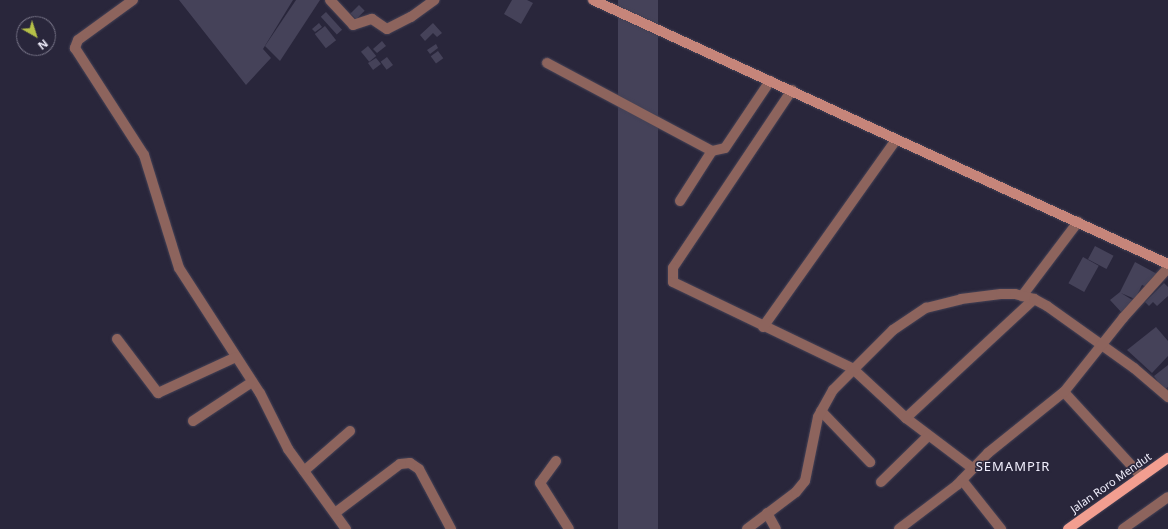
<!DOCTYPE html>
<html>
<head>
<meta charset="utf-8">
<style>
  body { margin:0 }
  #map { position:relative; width:1168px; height:529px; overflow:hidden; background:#29263b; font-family:"Noto Sans",sans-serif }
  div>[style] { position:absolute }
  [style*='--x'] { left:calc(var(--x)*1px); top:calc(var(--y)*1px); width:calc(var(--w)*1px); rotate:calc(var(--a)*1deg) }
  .building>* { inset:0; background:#454259; transform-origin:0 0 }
  .roads { filter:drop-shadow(0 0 1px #454256) drop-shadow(0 0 1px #454256) }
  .street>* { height:10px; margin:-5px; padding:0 5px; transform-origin:5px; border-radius:5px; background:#8d645d }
  .secondary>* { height:10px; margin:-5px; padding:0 5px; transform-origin:5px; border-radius:5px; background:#c6857a }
  .primary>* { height:10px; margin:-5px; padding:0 5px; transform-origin:5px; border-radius:5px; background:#f29e90 }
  span { translate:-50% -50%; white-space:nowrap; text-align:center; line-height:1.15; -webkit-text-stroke:3px #29263b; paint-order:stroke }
  .street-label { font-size:11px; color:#f1effd }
  .quarter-label { font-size:13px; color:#f1effd; letter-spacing:1px }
  .north { position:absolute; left:16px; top:16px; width:40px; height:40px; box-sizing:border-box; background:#29263b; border:1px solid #797689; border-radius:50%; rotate:141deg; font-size:11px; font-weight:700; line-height:16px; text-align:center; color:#f1effd }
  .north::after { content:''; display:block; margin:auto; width:14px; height:18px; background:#b6c148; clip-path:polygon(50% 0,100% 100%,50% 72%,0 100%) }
</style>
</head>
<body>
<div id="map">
  <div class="building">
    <div style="clip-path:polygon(179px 0,293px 0,263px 49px,271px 58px,246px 85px)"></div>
    <div style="clip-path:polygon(296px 0,320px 0,280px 61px,265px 46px)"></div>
    <div style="clip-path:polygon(512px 0,527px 0,533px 3px,521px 24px,504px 14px)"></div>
    <div style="left:618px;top:0;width:40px;height:604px"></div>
    <div style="left:359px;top:5px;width:8px;height:12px;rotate:45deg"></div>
    <div style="left:326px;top:12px;width:24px;height:7px;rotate:48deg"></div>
    <div style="clip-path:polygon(319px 23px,322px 27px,315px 32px,312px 29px)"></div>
    <div style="clip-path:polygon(433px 23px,442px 33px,437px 37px,433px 33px,425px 41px,420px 35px)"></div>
    <div style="left:325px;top:26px;width:18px;height:13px;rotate:52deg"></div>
    <div style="clip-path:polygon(382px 41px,386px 46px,377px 53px,373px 49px)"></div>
    <div style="clip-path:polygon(436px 44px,438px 48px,430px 54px,427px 50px)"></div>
    <div style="left:368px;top:46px;width:13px;height:9px;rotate:51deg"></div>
    <div style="left:438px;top:51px;width:9px;height:9px;rotate:54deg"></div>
    <div style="left:387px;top:57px;width:10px;height:8px;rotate:53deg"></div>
    <div style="clip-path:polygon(376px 58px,381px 64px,373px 70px,368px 63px)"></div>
    <div style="left:1095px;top:246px;width:21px;height:15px;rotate:28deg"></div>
    <div style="left:1083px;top:257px;width:18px;height:30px;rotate:29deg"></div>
    <div style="clip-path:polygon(1135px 262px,1159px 275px,1149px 288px,1142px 285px,1135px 299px,1121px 293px,1134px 301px,1122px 313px,1110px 300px,1120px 292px)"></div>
    <div style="clip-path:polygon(1164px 283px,1168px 287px,1168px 296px,1157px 306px,1153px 302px,1149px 306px,1145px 302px)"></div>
    <div style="clip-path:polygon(1156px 327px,1168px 341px,1168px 356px,1152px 373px,1127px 350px)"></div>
    <div style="clip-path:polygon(1168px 365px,1168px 387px,1164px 390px,1154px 376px)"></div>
  </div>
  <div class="roads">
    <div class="street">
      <div style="--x:133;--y:0;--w:68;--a:144"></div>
      <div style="--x:78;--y:40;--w:9;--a:111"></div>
      <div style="--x:75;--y:48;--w:127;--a:57.2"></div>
      <div style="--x:144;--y:155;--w:118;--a:72.8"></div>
      <div style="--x:179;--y:268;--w:149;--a:57.1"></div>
      <div style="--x:260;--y:393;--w:63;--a:63.4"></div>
      <div style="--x:288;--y:449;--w:99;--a:54.1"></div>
      <div style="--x:330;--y:0;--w:34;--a:47"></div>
      <div style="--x:353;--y:25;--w:20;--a:-18"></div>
      <div style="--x:372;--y:19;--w:18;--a:34"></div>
      <div style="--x:387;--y:29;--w:27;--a:-27"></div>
      <div style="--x:411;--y:17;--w:29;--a:-36"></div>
      <div style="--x:547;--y:63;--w:187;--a:28.1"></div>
      <div style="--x:792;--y:90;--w:214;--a:123.8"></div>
      <div style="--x:673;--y:268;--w:14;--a:90"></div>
      <div style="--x:673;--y:282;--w:199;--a:25.7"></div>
      <div style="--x:852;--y:368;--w:74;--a:42.8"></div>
      <div style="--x:906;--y:418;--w:83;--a:37.1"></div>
      <div style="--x:680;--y:201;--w:59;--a:-57.4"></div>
      <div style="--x:712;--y:151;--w:13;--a:-13"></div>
      <div style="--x:725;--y:148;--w:81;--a:-56.1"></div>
      <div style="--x:1022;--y:296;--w:93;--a:-52.9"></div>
      <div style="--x:763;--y:327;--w:229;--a:-54.6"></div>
      <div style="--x:117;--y:339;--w:68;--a:52.8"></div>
      <div style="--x:158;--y:393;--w:86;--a:-24.8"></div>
      <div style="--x:1064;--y:392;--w:115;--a:47.5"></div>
      <div style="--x:821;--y:411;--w:71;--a:46.1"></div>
      <div style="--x:906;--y:418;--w:175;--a:-42.9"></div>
      <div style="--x:193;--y:421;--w:71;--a:-33.5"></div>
      <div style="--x:556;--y:461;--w:27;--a:126"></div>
      <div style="--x:540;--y:483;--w:54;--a:57.8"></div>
      <div style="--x:304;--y:471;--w:61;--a:-41"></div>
      <div style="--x:962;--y:480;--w:63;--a:51.5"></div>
      <div style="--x:881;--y:482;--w:66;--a:-44.4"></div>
      <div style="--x:335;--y:513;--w:81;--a:-37"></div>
      <div style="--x:400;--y:464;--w:10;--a:-6"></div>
      <div style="--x:410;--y:463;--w:11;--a:34"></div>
      <div style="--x:419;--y:469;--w:68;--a:61.9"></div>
      <div style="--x:767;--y:513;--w:18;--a:61"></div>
      <div style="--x:747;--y:529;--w:61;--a:-37.1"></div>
      <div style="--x:796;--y:492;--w:14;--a:-51"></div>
      <div style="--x:805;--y:481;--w:65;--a:-78.5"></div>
      <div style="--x:818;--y:417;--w:31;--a:-61"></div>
      <div style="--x:833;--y:390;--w:85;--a:-45"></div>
      <div style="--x:893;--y:330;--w:40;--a:-34"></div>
      <div style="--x:926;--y:308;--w:36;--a:-14"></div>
      <div style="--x:961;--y:299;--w:40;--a:-7.1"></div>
      <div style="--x:1001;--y:294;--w:14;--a:0"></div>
      <div style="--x:1015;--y:294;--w:20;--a:15"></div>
      <div style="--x:1034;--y:299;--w:15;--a:28"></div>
      <div style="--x:1047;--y:306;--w:107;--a:35.5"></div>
      <div style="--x:1134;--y:368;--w:45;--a:40.5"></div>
      <div style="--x:899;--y:529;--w:73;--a:-37.2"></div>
      <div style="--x:957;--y:485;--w:45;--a:-45.9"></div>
      <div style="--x:988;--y:453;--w:97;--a:-38.8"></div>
      <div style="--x:1064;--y:392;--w:95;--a:-51.4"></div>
      <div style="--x:1123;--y:318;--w:67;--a:-48"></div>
      <div style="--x:1123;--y:529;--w:55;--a:-35.4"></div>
    </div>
    <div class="secondary">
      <div style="--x:593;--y:0;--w:633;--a:24.66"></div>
    </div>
    <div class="primary">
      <div style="--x:1068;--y:529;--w:123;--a:-35.4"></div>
    </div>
  </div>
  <div class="street-label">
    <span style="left:1111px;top:483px;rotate:-35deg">Jalan Roro Mendut</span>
  </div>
  <div class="quarter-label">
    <span style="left:1013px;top:466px">SEMAMPIR</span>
  </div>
  <div class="north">N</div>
</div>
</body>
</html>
